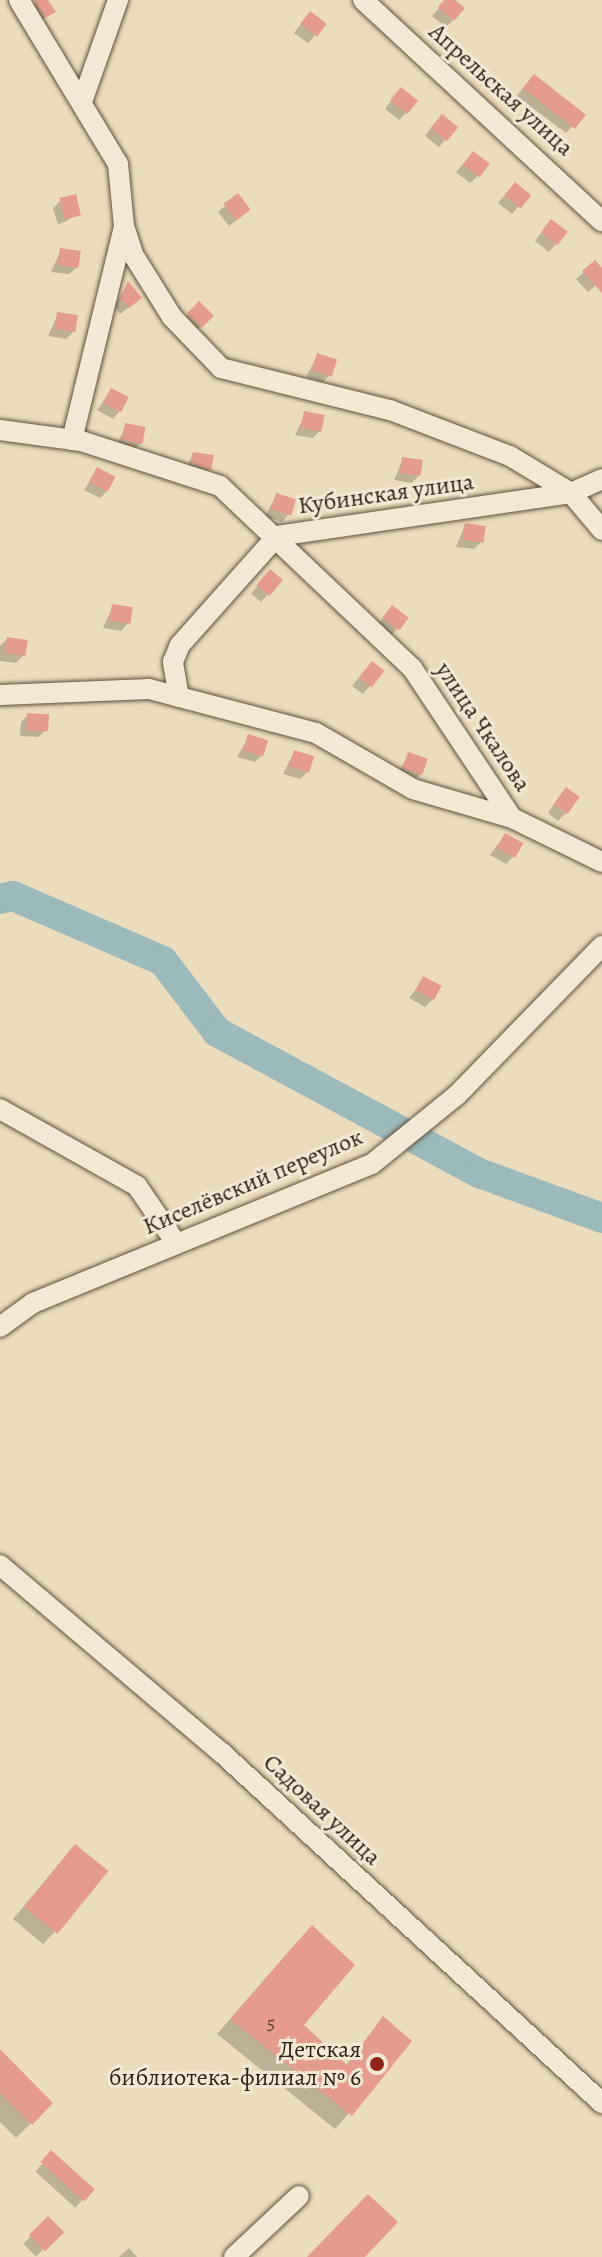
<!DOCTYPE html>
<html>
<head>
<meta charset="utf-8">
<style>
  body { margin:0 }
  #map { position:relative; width:602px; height:2257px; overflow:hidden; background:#ebdcbd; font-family:Alegreya,serif }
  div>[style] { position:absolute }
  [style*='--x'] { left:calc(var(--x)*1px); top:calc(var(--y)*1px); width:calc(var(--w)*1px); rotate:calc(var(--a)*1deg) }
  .shadow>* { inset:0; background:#0003; transform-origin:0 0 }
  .river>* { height:30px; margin:-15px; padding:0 15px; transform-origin:15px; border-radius:15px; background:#9cb9bb }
  .building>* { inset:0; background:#e59c8f; transform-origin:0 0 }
  .roads { filter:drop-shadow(0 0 2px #5f503d) drop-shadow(0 0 2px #5f503d) }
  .minor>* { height:20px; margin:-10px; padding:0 10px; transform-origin:10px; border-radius:10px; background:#f2e8d4 }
  .dots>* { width:22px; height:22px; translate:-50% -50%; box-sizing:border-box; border:4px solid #f2e8d4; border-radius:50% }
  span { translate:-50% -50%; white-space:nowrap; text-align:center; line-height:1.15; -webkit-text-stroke:6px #f2e8d4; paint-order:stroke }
  .number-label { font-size:20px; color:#5d4031 }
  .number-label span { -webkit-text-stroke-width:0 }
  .street-label { font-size:24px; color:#302112 }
  .poi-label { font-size:24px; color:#302112 }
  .right { translate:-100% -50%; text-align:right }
</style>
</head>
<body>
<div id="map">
  <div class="shadow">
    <div style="clip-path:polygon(38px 0,46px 0,53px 12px,37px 24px,28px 9px)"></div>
    <div style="clip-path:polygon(446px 0,452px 0,453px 20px,446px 27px,432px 16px)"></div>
    <div style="clip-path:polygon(303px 21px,324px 25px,308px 43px,294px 33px)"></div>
    <div style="clip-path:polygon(526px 84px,574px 125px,566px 133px,517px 96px)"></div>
    <div style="clip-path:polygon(394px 97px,406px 113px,399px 120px,385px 109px)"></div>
    <div style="clip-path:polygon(434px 124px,446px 139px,439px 147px,425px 136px)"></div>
    <div style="clip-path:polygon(466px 161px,478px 176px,470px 183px,456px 172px)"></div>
    <div style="clip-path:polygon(507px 192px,528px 195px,512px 214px,498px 203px)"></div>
    <div style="clip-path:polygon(61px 200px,79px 214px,58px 225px,53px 208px)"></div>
    <div style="clip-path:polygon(226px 205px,241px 217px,229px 226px,218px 212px)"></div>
    <div style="clip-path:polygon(544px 229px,556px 244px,549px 252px,535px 241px)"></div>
    <div style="clip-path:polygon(61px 250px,77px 267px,69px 274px,51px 272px)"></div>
    <div style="clip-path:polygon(602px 271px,602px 280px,588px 292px,576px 279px,584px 272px)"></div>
    <div style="clip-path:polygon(128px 284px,132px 305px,120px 314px,114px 306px)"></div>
    <div style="left:199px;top:304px;width:17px;height:25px;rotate:45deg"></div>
    <div style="clip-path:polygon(58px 314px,74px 331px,66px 339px,48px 336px)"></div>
    <div style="clip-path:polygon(317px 356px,331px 374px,323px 382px,306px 377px)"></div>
    <div style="clip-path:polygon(111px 390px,120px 411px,113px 419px,97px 410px)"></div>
    <div style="clip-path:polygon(305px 414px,320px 430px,313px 438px,295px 435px)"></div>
    <div style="clip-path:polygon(126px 425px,142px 442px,134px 450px,116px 447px)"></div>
    <div style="clip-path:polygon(193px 454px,209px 469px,202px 476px,185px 470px)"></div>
    <div style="clip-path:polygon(403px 459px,419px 476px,411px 483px,394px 480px)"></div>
    <div style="clip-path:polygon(97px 470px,107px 491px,100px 498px,84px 490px)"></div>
    <div style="clip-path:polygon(276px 495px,289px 514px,282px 522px,265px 517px)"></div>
    <div style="clip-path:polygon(465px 525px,481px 542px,474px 549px,456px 547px)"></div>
    <div style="clip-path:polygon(263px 579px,280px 580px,261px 602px,251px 594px)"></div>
    <div style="clip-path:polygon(113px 606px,128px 623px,121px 631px,103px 628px)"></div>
    <div style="clip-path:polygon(385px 615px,406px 618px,390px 637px,376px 627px)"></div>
    <div style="clip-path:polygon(7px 639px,23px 656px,16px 663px,0 661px,0 646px)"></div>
    <div style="clip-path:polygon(364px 671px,382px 672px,363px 694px,352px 686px)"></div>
    <div style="clip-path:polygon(28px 715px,46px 730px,38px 737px,20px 736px,21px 722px)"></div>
    <div style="clip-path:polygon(249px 736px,262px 755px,255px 762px,237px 757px)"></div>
    <div style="clip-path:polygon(294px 752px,307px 772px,300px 779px,283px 774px)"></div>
    <div style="clip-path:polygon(409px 754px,421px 774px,413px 781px,397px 775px)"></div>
    <div style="clip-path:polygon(559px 797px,566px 813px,558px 821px,548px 813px)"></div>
    <div style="clip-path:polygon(505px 835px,513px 857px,506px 864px,490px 855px)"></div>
    <div style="clip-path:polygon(424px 978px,432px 1000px,425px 1007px,409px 998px)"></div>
    <div style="clip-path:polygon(64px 1858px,54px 1933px,43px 1944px,13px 1919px)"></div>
    <div style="clip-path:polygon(297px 1942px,302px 2025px,345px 2066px,383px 2019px,410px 2042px,335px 2129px,217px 2034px)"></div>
    <div style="clip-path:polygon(0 2052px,51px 2103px,16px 2138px,0 2122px)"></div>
    <div style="left:52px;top:2153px;width:54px;height:25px;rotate:42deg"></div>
    <div style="left:48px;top:2219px;width:18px;height:35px;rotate:45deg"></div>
    <div style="clip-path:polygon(129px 2248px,137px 2257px,119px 2257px)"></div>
  </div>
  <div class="river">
    <div style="--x:0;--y:899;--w:13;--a:-13"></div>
    <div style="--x:13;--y:896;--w:163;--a:23.4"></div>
    <div style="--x:163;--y:961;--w:89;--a:52.7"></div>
    <div style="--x:217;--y:1032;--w:298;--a:28.3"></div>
    <div style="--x:479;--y:1173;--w:131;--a:20.1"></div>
  </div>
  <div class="building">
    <div style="clip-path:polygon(34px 0,48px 0,56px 12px,45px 18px)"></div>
    <div style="clip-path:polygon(444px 0,455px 0,465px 8px,454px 21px,438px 7px)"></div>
    <div style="left:310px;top:11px;width:21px;height:16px;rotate:37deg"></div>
    <div style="left:534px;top:74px;width:66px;height:18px;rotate:38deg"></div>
    <div style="left:401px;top:87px;width:22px;height:17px;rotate:39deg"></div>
    <div style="left:442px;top:114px;width:21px;height:18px;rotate:39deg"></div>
    <div style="left:473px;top:151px;width:21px;height:17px;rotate:37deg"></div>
    <div style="left:515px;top:182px;width:21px;height:17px;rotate:39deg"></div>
    <div style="left:238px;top:193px;width:21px;height:18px;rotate:53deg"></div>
    <div style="left:76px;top:194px;width:22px;height:17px;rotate:77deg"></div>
    <div style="left:551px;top:219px;width:21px;height:17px;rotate:37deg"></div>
    <div style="left:60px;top:248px;width:21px;height:17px;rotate:8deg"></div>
    <div style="clip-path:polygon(595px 260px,602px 268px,602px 293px,582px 271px)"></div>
    <div style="clip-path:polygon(128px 281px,142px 298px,129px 308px,120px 298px)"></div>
    <div style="left:199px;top:301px;width:21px;height:17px;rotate:45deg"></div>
    <div style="left:57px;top:312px;width:21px;height:17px;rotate:8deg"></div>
    <div style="left:317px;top:353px;width:21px;height:18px;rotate:17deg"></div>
    <div style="left:111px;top:388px;width:20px;height:17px;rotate:27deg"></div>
    <div style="left:304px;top:411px;width:21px;height:17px;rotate:11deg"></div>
    <div style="left:125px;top:423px;width:21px;height:17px;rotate:11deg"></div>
    <div style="clip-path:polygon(193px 452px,214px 455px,211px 470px,191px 463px)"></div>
    <div style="left:402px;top:457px;width:21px;height:16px;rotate:8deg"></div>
    <div style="left:97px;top:467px;width:21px;height:17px;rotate:28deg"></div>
    <div style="left:276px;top:493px;width:21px;height:17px;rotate:17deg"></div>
    <div style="left:465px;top:523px;width:21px;height:17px;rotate:8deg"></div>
    <div style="left:270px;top:569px;width:17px;height:21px;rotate:40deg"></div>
    <div style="left:112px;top:604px;width:21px;height:17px;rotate:8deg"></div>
    <div style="left:392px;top:605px;width:21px;height:16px;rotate:37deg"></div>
    <div style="left:7px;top:637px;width:21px;height:16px;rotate:8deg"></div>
    <div style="left:372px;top:661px;width:16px;height:21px;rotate:38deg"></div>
    <div style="left:27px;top:713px;width:22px;height:17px;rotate:3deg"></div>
    <div style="left:248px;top:734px;width:21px;height:17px;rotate:17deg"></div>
    <div style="left:294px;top:750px;width:21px;height:17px;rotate:17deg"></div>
    <div style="left:408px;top:752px;width:21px;height:17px;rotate:19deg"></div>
    <div style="left:566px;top:787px;width:17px;height:21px;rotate:36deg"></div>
    <div style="left:505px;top:833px;width:21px;height:17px;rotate:29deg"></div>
    <div style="left:423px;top:976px;width:21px;height:16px;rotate:28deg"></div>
    <div style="left:75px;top:1844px;width:43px;height:81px;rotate:39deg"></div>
    <div style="clip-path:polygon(312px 1925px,355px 1965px,304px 2025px,347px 2065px,383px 2016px,412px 2041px,352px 2116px,230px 2019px)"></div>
    <div style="clip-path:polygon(0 2049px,53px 2103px,32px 2125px,0 2093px)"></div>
    <div style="left:51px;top:2150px;width:59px;height:16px;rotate:42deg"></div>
    <div style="clip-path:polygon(368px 2194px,398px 2222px,365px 2257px,307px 2257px)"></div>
    <div style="left:48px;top:2216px;width:23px;height:27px;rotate:45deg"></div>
  </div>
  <div class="roads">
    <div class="minor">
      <div style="--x:19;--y:0;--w:192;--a:58.9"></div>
      <div style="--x:118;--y:164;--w:62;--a:84.5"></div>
      <div style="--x:124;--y:226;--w:32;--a:72"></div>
      <div style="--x:134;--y:256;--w:72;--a:58.1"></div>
      <div style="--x:172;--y:317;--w:71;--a:46.1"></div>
      <div style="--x:221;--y:368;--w:174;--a:14"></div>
      <div style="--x:390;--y:410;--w:129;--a:21"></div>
      <div style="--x:510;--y:456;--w:71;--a:31.2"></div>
      <div style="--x:571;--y:493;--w:48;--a:50"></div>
      <div style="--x:363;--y:0;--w:326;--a:42.8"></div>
      <div style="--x:83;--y:99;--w:105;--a:-70.5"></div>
      <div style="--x:0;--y:430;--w:82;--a:7.7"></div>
      <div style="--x:81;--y:441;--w:146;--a:17.9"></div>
      <div style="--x:220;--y:486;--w:265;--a:43.5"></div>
      <div style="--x:412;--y:668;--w:180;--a:56.3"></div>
      <div style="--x:512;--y:818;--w:103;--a:-163.7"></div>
      <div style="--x:413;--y:789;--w:112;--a:-150"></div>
      <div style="--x:316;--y:733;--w:173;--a:-165.2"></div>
      <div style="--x:149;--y:689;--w:149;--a:177.7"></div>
      <div style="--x:72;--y:440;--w:220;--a:-76.3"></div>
      <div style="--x:179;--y:697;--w:36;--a:-100"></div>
      <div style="--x:173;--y:662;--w:18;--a:-68"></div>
      <div style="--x:180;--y:645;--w:146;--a:-48.3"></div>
      <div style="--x:277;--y:536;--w:297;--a:-8.3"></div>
      <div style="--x:571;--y:493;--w:34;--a:-24"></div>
      <div style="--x:512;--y:818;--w:100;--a:26.1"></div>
      <div style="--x:0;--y:1109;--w:157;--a:29.3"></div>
      <div style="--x:137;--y:1186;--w:69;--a:55.6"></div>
      <div style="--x:0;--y:1327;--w:41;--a:-36"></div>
      <div style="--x:33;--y:1303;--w:366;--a:-22.3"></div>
      <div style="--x:372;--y:1164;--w:109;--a:-39.1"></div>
      <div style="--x:457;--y:1095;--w:208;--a:-45.8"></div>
      <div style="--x:0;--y:1565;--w:291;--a:40.3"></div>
      <div style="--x:222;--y:1753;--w:517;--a:42.65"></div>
      <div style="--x:234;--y:2257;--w:89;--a:-43.2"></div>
    </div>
  </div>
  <div class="dots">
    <div style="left:377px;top:2064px;background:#8f2418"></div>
  </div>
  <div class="number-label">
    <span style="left:271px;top:2022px">5</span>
  </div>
  <div class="street-label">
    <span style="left:501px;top:90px;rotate:42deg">Апрельская улица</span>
    <span style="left:386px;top:494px;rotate:-8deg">Кубинская улица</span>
    <span style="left:483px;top:727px;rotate:56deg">улица Чкалова</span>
    <span style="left:253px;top:1182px;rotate:-23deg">Киселёвский переулок</span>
    <span style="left:322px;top:1810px;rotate:43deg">Садовая улица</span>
  </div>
  <div class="poi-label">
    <span class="right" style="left:361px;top:2064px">Детская<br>библиотека-филиал № 6</span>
  </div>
</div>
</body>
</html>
